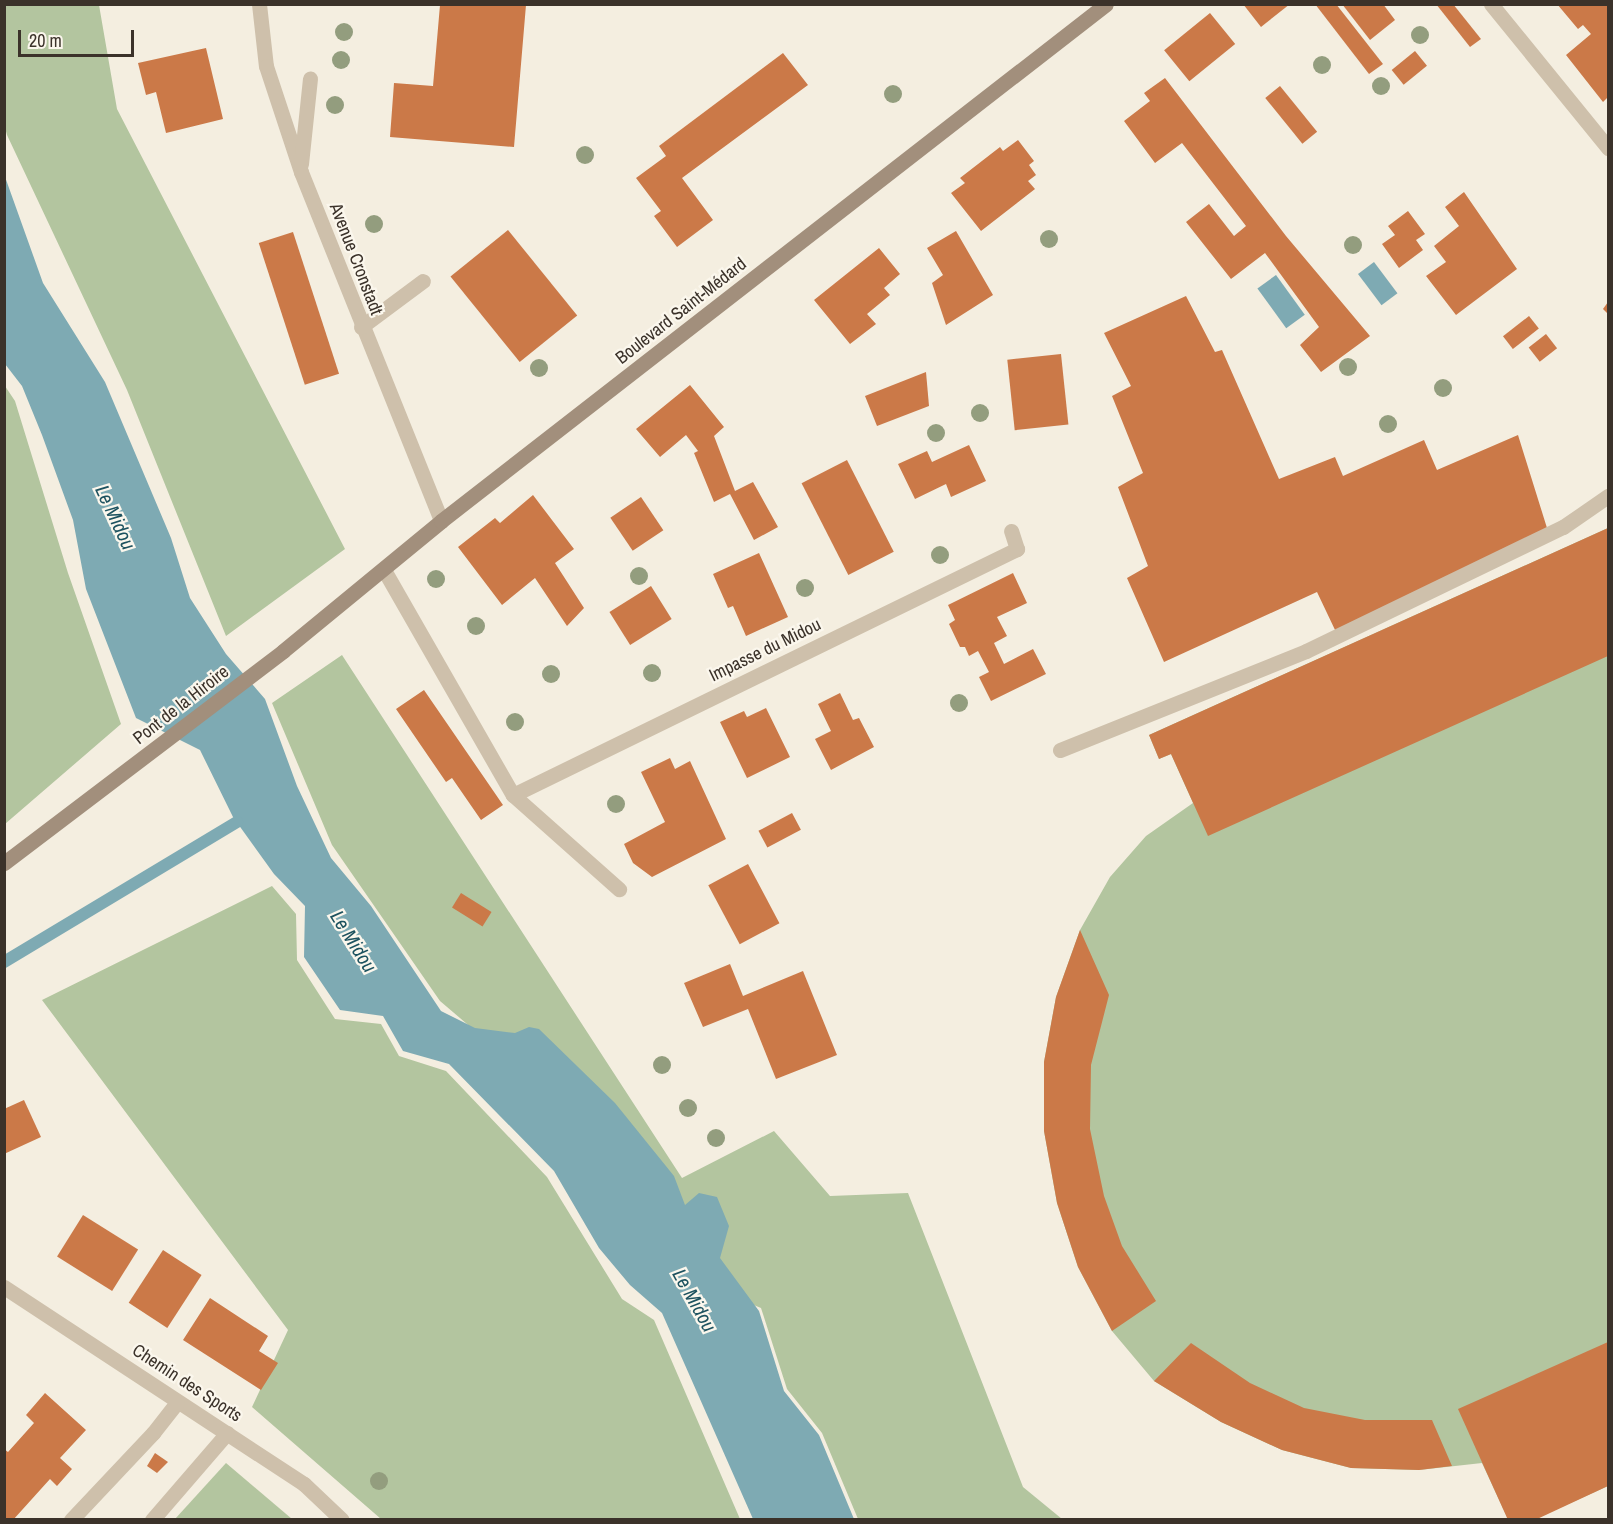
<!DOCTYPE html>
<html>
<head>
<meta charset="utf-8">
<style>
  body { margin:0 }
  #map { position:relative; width:1613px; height:1524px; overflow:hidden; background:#f4eee0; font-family:"Archivo Narrow",sans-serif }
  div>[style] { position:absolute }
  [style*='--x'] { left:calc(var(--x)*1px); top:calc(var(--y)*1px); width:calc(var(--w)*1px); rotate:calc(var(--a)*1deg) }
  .green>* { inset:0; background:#b3c59f }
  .water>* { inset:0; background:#7eaab3; transform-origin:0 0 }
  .stream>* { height:12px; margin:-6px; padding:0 6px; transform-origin:6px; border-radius:6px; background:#7eaab3 }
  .building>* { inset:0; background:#cb7948; transform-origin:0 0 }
  .lane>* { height:15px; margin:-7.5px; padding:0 7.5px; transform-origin:7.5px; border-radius:7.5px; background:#cec0ab }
  .street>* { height:15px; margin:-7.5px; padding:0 7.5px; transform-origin:7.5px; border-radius:7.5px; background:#cec0ab }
  .secondary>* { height:15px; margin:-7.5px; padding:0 7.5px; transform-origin:7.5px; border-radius:7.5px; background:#a28f7c }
  .trees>* { width:18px; height:18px; margin:-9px; border-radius:50%; background:#939d7e }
  span { translate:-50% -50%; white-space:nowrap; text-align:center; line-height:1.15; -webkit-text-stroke:4.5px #fbf7ed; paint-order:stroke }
  .street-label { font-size:18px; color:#3b322a }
  .water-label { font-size:20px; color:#1d525f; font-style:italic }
  .frame { position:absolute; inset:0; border:6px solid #3b322a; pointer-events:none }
  .scale { position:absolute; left:18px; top:30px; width:116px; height:27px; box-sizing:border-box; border:3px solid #3b322a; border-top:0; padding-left:8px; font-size:18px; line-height:21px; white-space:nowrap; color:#3b322a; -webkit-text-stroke:4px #fbf7ed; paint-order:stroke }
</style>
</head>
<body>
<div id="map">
  <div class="green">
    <div style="clip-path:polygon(4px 5px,99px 5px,117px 109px,345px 549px,226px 636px,127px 390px,7px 135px,4px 124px)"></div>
    <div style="clip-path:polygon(5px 386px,15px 401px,68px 573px,121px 724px,5px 824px)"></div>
    <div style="clip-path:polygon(1608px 528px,1608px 1486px,1535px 1519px,1508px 1519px,1482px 1463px,1419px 1470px,1351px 1468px,1282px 1450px,1221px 1422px,1154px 1381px,1112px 1331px,1078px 1267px,1057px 1203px,1044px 1131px,1044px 1062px,1056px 997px,1080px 930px,1110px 877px,1146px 836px,1193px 803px,1171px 754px,1159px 759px,1149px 735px)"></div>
    <div style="clip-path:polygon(342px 655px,682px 1178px,774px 1131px,830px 1196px,908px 1193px,1023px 1487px,1062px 1519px,858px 1519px,822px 1433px,787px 1389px,761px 1308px,727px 1294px,589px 1128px,440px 1001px,332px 845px,272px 703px)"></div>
    <div style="clip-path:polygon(272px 886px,296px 914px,297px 960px,335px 1019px,381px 1024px,399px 1056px,446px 1071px,547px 1177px,622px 1299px,654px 1320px,740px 1519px,381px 1519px,252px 1407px,288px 1330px,42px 1000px)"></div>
    <div style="clip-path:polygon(226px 1463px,292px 1519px,175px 1519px)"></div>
  </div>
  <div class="water">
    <div style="clip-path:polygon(4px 174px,43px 283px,105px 382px,171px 538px,190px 598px,226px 654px,265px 699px,297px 786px,331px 858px,371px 906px,441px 1011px,475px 1028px,515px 1033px,529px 1027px,539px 1029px,615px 1103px,674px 1176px,685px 1205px,699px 1193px,717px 1197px,729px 1226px,720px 1258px,759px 1311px,784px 1391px,819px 1435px,854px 1519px,753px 1519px,662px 1313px,630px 1285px,599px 1248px,554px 1171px,449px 1064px,403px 1051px,383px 1016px,340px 1010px,304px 957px,305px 906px,274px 874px,233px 817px,200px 750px,136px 718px,86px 589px,73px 520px,42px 435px,22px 386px,5px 364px)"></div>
    <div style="left:1374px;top:262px;width:39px;height:20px;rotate:53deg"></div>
    <div style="left:1276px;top:275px;width:49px;height:23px;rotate:54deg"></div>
  </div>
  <div class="stream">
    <div style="--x:4;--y:962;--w:272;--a:-31"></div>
  </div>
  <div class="building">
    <div style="clip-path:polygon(1243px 4px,1290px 4px,1261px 27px)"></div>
    <div style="clip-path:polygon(1315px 4px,1336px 4px,1383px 64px,1369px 74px)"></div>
    <div style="clip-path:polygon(1342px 4px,1383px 4px,1395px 20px,1370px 40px)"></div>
    <div style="clip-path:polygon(1436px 4px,1453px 4px,1481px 39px,1470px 47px)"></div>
    <div style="clip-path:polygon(1557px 4px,1608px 4px,1608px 97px,1603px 102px,1566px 55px,1591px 34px,1583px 25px,1578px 29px)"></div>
    <div style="clip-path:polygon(440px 5px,526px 5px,514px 147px,390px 137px,394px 83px,433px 86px)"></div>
    <div style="left:1210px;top:13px;width:40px;height:59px;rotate:51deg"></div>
    <div style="clip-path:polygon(206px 48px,223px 119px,166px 133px,156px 92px,146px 95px,138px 63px)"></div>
    <div style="left:1415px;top:51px;width:19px;height:30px;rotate:51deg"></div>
    <div style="clip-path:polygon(783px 53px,808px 85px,682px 178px,713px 220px,677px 247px,654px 216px,661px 211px,636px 178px,666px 156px,659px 146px)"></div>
    <div style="clip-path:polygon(1165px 78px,1286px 236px,1370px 336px,1321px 372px,1300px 345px,1319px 327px,1265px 253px,1231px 279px,1186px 222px,1209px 204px,1234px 236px,1246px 226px,1182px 143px,1155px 163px,1124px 121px,1150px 101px,1144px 93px)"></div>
    <div style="left:1280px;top:86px;width:59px;height:19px;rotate:51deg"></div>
    <div style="clip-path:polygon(1018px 140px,1034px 161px,1029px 165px,1036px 175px,1028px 181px,1035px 189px,981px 231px,951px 193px,965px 183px,960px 178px,1000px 147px,1003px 151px)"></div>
    <div style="clip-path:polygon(1464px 192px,1517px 269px,1456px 315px,1426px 276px,1446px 262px,1434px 246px,1459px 226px,1445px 207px)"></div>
    <div style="clip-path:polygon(1408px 211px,1425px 234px,1416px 240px,1423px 250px,1399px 268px,1382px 244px,1395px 235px,1388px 226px)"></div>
    <div style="left:508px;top:230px;width:110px;height:74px;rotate:51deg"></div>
    <div style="clip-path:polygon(956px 231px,993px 295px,946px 325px,932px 283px,943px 275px,927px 248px)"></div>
    <div style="left:293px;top:232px;width:149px;height:36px;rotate:72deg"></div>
    <div style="clip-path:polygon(879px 248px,900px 274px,884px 288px,890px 295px,867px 314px,876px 324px,850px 344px,814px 300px)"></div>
    <div style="clip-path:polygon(1186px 296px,1215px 352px,1222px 350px,1279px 479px,1335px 457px,1343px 476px,1424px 440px,1437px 470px,1518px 435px,1547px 528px,1336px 632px,1317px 592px,1164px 662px,1127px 578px,1148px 566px,1118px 487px,1143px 473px,1112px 396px,1131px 386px,1104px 333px)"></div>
    <div style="clip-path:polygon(1608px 302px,1608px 314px,1603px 309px)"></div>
    <div style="left:1529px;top:316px;width:16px;height:33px;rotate:52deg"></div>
    <div style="left:1546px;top:334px;width:18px;height:22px;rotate:52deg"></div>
    <div style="left:1061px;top:354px;width:71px;height:54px;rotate:84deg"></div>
    <div style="clip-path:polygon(926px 372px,929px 406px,877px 426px,865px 396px)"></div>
    <div style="clip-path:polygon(690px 385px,724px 427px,714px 436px,735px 491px,753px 482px,778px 527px,754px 540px,730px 494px,714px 502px,694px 453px,698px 451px,686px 435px,660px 457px,636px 429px)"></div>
    <div style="clip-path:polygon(969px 445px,986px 481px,951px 497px,946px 484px,915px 499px,898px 464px,927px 451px,932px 462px)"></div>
    <div style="left:847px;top:460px;width:103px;height:51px;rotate:63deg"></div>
    <div style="clip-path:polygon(533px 495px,574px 549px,555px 563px,584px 608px,567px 626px,535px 578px,502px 605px,458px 547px,495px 518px,500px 523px)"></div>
    <div style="left:641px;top:497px;width:40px;height:37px;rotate:56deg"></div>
    <div style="clip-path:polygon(1608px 528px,1608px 656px,1208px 836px,1171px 754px,1159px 759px,1149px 735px)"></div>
    <div style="clip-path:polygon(759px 553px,788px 617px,746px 636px,733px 606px,728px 608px,713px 574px)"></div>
    <div style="clip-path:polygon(1013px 573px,1027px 603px,997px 617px,1007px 636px,994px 643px,1004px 664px,1033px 649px,1046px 674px,991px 701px,979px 677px,989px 672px,978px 651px,969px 656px,965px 647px,960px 647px,949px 624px,955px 620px,948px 605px)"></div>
    <div style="left:651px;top:586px;width:39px;height:49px;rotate:58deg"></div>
    <div style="clip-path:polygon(424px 690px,503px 805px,481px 820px,452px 778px,446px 782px,396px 709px)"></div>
    <div style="clip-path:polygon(840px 693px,853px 720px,859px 718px,874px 747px,831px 770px,815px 739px,831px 731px,818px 704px)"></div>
    <div style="clip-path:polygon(766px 708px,790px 757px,747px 778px,720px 722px,744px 711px,747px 717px)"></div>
    <div style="clip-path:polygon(670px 758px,675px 769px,690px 761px,726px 839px,652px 877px,633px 863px,624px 844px,665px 822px,641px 772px)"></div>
    <div style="left:792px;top:813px;width:19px;height:38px;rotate:62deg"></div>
    <div style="left:748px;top:864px;width:67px;height:45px;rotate:62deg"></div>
    <div style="left:461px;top:893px;width:36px;height:17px;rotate:32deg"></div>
    <div style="clip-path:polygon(1080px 930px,1109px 995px,1091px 1065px,1090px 1129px,1104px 1196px,1122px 1246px,1156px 1301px,1112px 1331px,1078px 1267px,1057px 1203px,1044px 1131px,1044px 1062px,1056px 997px)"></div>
    <div style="clip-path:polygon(730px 964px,743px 996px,803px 971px,837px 1055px,776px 1079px,748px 1009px,703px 1027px,684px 983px)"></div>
    <div style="clip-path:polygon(24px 1100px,41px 1137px,4px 1154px,4px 1109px)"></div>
    <div style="left:83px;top:1215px;width:65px;height:49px;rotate:32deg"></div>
    <div style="left:163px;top:1250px;width:46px;height:63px;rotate:33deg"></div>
    <div style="clip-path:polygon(210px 1298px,268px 1336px,259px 1351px,278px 1363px,261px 1390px,183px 1340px)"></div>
    <div style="clip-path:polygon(1608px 1342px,1608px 1486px,1535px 1520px,1508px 1520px,1458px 1409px)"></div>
    <div style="clip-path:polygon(1191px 1343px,1250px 1383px,1304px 1408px,1365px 1420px,1432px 1420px,1452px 1466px,1419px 1470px,1351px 1468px,1282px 1450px,1221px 1422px,1154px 1381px)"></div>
    <div style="clip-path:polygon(45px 1393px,86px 1430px,60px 1458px,72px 1469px,57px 1486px,50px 1479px,13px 1520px,4px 1520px,4px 1449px,8px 1452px,34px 1423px,26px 1415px)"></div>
    <div style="clip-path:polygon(155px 1453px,168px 1462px,157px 1473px,147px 1466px)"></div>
  </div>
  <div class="lane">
    <div style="--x:1060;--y:750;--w:265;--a:-21.9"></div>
    <div style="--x:1306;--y:651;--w:285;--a:-25.8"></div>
    <div style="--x:1563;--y:527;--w:55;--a:-34.6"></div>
  </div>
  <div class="street">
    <div style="--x:259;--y:4;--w:62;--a:83.6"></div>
    <div style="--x:266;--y:66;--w:112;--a:71.7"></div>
    <div style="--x:301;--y:172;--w:376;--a:68.1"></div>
    <div style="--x:1491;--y:4;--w:186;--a:50.9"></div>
    <div style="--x:301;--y:164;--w:86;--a:-84"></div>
    <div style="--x:361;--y:327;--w:77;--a:-36.6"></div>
    <div style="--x:384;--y:570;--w:259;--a:60.2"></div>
    <div style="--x:513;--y:795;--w:142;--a:41.6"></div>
    <div style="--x:513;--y:795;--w:561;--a:-26.02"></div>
    <div style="--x:1017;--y:549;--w:19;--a:-108"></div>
    <div style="--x:4;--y:1287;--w:359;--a:33.3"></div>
    <div style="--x:304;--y:1484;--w:52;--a:43.5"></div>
    <div style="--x:71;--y:1520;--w:120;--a:-46.7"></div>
    <div style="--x:153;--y:1433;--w:39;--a:-52"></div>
    <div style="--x:152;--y:1520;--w:115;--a:-49.2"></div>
  </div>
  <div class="secondary">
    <div style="--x:4;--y:863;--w:350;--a:-37.2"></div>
    <div style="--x:283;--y:651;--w:205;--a:-39.4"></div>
    <div style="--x:441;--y:521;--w:842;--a:-37.86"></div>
  </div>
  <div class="trees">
    <div style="left:344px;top:32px"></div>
    <div style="left:1420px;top:35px"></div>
    <div style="left:341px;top:60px"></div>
    <div style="left:1322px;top:65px"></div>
    <div style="left:1381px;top:86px"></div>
    <div style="left:893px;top:94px"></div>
    <div style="left:335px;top:105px"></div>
    <div style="left:585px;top:155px"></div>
    <div style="left:374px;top:224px"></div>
    <div style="left:1049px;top:239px"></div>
    <div style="left:1353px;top:245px"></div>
    <div style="left:1348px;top:367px"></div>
    <div style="left:539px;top:368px"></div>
    <div style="left:1443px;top:388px"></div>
    <div style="left:980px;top:413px"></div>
    <div style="left:1388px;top:424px"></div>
    <div style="left:936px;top:433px"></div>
    <div style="left:940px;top:555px"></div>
    <div style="left:639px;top:576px"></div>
    <div style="left:436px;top:579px"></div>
    <div style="left:805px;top:588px"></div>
    <div style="left:476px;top:626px"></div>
    <div style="left:652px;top:673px"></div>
    <div style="left:551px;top:674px"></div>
    <div style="left:959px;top:703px"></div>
    <div style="left:515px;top:722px"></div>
    <div style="left:616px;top:804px"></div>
    <div style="left:662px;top:1065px"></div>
    <div style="left:688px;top:1108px"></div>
    <div style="left:716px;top:1138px"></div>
    <div style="left:379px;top:1481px"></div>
  </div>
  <div class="street-label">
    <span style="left:356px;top:259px;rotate:69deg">Avenue Cronstadt</span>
    <span style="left:681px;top:311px;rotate:-38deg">Boulevard Saint-Médard</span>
    <span style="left:765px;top:650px;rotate:-26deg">Impasse du Midou</span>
    <span style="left:181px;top:705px;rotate:-38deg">Pont de la Hiroire</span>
    <span style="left:187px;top:1383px;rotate:33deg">Chemin des Sports</span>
  </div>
  <div class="water-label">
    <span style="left:116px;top:517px;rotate:65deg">Le Midou</span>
    <span style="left:354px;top:941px;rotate:58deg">Le Midou</span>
    <span style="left:695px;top:1300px;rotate:61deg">Le Midou</span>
  </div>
  <div class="frame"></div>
  <div class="scale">20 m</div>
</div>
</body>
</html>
